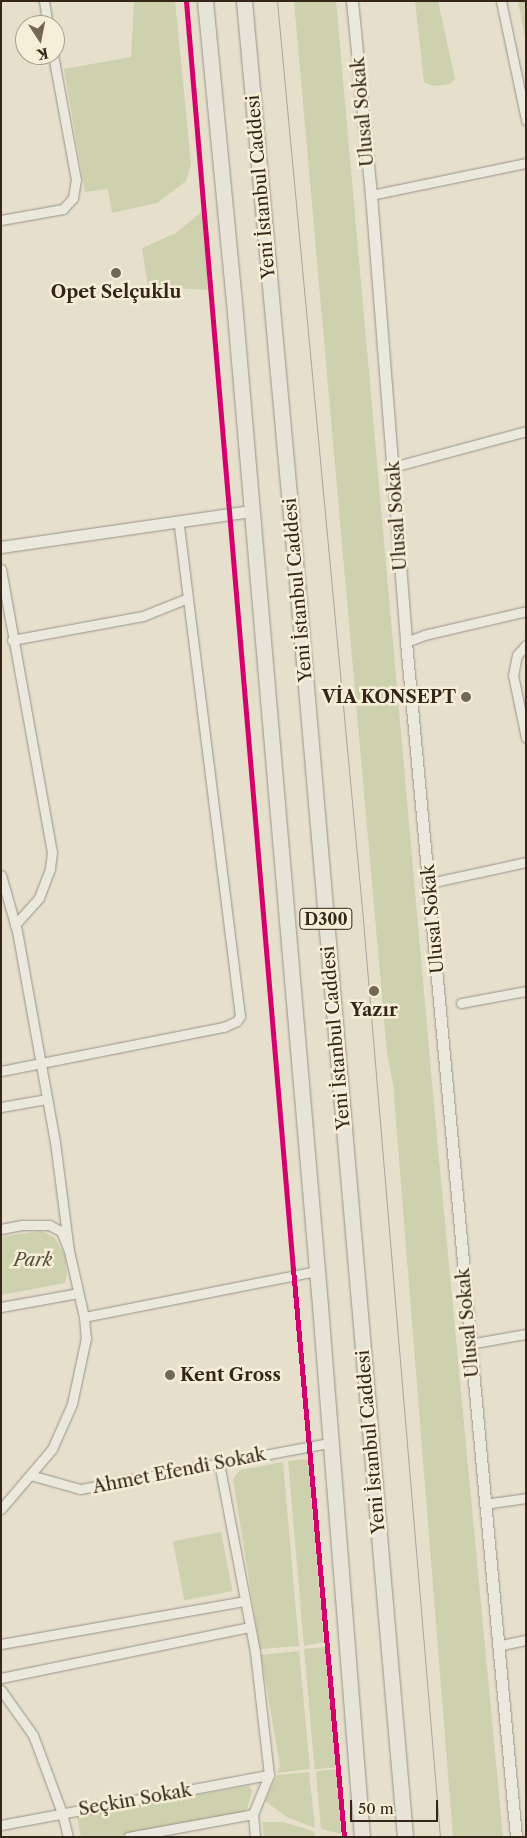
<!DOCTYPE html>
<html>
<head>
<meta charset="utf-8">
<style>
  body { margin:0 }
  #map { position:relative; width:527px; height:1838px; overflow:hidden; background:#e6dfcc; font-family:"Libre Caslon Text",serif }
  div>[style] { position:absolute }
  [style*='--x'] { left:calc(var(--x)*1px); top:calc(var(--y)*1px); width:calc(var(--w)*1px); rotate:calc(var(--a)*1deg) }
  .green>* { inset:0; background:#cdd1ad; transform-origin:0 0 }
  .roads { filter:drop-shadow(0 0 1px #989387) drop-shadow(0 0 1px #989387) }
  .minor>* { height:9px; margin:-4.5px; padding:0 4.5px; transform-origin:4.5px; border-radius:4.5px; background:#ebe8de }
  .tertiary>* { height:11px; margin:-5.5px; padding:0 5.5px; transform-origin:5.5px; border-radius:5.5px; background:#ebe8de }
  .trunk>* { height:15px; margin:-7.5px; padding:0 7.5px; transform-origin:7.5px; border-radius:7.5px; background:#e8e3d8 }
  .tram>* { height:1px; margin:-0.5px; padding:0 0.5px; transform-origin:0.5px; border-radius:0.5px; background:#aaa59d }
  .cycleway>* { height:5px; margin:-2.5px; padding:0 2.5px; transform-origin:2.5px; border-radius:2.5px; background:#d6006c }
  .dots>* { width:14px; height:14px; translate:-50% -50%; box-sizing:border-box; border:2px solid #f6eed7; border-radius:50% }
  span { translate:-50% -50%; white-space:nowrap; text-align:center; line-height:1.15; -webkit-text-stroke:5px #f6eed7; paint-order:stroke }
  .shield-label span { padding:1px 4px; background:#f6eed7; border:1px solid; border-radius:4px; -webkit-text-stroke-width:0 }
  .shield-label { font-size:16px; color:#352619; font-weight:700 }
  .street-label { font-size:18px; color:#352619 }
  .poi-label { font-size:18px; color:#352619; font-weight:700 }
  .right { translate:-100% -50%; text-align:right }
  .left { translate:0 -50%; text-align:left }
  .park-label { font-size:18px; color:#564e38; font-style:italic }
  .frame { position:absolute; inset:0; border:2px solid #352619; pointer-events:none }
  .north { position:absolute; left:15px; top:15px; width:50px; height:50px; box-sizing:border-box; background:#f6eed7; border:1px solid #a99e8b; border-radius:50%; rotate:169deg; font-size:14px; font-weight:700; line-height:20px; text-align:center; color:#352619 }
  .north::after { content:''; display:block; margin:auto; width:18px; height:22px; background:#736758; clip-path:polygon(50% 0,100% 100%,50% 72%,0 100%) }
  .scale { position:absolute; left:350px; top:1800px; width:88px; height:22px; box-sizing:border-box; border:2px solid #352619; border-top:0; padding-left:6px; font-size:15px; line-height:18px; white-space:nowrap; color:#352619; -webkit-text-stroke:4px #f6eed7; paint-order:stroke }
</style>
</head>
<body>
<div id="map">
  <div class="green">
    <div style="clip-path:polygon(134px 1px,175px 1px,191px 164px,186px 181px,157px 203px,112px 213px,108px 189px,85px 192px,64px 69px,131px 57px)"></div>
    <div style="clip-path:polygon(294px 1px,336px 1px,436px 1127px,503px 1837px,453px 1837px,393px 1084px,387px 1053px)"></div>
    <div style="clip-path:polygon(415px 1px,438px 1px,455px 79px,450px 84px,433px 86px,424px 82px)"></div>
    <div style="clip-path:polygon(518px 1px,526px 1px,526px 43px)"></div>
    <div style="clip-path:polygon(203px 211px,208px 290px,148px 286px,142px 248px,176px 233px)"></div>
    <div style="clip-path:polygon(41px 1231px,54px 1237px,65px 1255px,67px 1274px,65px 1283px,1px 1295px,1px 1237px)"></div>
    <div style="clip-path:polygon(303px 1459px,308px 1460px,324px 1642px,304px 1646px,288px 1461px)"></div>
    <div style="clip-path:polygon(283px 1462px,299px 1646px,260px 1649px,233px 1479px,240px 1470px)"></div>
    <div style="left:221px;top:1532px;width:60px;height:49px;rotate:79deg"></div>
    <div style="left:325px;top:1647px;width:121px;height:21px;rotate:85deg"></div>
    <div style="clip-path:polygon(299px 1651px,310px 1769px,277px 1773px,280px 1766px,261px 1655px)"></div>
    <div style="clip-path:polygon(336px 1769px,341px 1834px,321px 1829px,316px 1774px,318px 1771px)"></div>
    <div style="clip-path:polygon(309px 1772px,315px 1828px,287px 1817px,265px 1801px,277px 1775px)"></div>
    <div style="clip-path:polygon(249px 1786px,252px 1790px,251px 1795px,247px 1809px,244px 1812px,112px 1837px,81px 1837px,77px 1816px)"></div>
    <div style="clip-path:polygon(262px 1822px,283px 1822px,313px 1831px,316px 1837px,264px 1837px)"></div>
  </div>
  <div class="roads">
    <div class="minor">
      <div style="--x:44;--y:1;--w:24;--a:81"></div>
      <div style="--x:501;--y:1;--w:122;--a:78.1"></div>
      <div style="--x:371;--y:195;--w:158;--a:-11.7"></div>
      <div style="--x:1;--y:220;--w:63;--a:-10.1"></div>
      <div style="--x:63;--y:209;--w:15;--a:-48"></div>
      <div style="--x:73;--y:198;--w:18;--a:-81"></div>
      <div style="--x:76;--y:180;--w:127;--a:-100.4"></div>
      <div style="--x:393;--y:467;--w:138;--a:-15.1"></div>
      <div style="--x:1;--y:569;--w:288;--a:79.8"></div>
      <div style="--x:52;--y:852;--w:17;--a:97"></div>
      <div style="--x:50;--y:869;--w:31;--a:111"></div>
      <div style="--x:39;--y:898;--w:36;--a:132"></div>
      <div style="--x:12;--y:640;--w:133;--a:-10.4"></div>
      <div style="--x:143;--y:616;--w:48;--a:-21.8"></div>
      <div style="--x:406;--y:642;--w:19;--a:-21"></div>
      <div style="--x:424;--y:635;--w:105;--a:-13.2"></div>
      <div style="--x:526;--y:645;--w:13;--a:132"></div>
      <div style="--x:517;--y:655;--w:20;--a:101"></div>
      <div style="--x:513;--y:675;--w:64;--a:78.3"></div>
      <div style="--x:1;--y:875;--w:58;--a:74.1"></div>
      <div style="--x:17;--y:931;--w:214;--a:79.8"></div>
      <div style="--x:55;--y:1142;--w:110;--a:82.7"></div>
      <div style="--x:430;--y:883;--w:98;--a:-12.3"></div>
      <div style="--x:461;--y:1003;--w:66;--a:-10.5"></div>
      <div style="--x:1;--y:1071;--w:227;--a:-11.2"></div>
      <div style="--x:224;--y:1027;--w:14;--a:-25"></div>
      <div style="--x:237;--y:1021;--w:6;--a:-59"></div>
      <div style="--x:240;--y:1016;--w:497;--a:-97.1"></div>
      <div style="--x:1;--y:1107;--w:47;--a:-9.9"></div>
      <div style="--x:1;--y:1229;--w:21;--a:-11"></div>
      <div style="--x:22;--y:1225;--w:27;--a:0"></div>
      <div style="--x:49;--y:1225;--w:13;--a:27"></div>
      <div style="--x:61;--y:1231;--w:22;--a:68"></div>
      <div style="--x:69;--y:1251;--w:68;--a:77.2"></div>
      <div style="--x:84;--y:1317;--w:21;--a:85"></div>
      <div style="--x:86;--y:1338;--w:67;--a:102"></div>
      <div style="--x:72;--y:1404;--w:49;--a:114"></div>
      <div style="--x:52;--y:1449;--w:79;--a:130.4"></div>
      <div style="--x:1;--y:1307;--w:78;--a:-10.3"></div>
      <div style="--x:84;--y:1317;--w:237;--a:-11.2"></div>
      <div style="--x:469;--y:1344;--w:58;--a:-10"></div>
      <div style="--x:219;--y:1463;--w:192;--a:79.2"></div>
      <div style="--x:255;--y:1652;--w:124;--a:83.5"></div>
      <div style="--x:269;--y:1775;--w:42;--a:112.3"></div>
      <div style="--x:253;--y:1814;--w:23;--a:85"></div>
      <div style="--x:30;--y:1475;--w:52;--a:15.6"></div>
      <div style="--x:80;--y:1489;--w:253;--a:-10.5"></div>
      <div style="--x:484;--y:1504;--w:42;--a:-8.1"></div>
      <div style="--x:1;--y:1644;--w:248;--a:-10"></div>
      <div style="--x:497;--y:1646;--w:30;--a:-12"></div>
      <div style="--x:1;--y:1678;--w:253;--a:-11.6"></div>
      <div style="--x:1;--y:1690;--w:55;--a:54.6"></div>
      <div style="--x:33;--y:1735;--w:83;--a:69.6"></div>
      <div style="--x:62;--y:1813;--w:25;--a:76"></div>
      <div style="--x:1;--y:1825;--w:273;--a:-10.6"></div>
      <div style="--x:128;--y:1837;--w:127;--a:-10.4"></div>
    </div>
    <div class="tertiary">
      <div style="--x:352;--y:1;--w:195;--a:84.4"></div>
      <div style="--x:371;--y:195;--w:448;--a:85.5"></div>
      <div style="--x:406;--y:642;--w:1200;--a:84.74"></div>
      <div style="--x:1;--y:547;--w:252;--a:-8.2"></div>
    </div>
    <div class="trunk">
      <div style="--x:205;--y:1;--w:314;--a:84.5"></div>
      <div style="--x:235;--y:314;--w:996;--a:85.1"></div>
      <div style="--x:320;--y:1306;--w:533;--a:85.48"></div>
      <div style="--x:244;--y:1;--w:583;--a:84.79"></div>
      <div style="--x:297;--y:582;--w:1260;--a:85.08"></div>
    </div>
  </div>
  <div class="tram">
    <div style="--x:277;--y:1;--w:923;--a:84.65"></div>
    <div style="--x:363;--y:920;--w:920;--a:85.2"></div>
  </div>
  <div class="cycleway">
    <div style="--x:186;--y:1;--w:1273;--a:85.18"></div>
    <div style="--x:293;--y:1269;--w:570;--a:84.87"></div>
  </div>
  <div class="dots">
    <div style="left:116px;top:273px;background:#736758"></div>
    <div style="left:466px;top:697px;background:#736758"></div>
    <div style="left:374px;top:991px;background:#736758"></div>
    <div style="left:170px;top:1375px;background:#736758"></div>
  </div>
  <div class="shield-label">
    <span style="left:326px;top:919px">D300</span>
  </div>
  <div class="street-label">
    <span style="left:363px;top:112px;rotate:-95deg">Ulusal Sokak</span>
    <span style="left:261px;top:187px;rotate:-95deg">Yeni İstanbul Caddesi</span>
    <span style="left:397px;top:516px;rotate:-94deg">Ulusal Sokak</span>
    <span style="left:298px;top:590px;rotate:-95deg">Yeni İstanbul Caddesi</span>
    <span style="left:433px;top:919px;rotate:-95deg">Ulusal Sokak</span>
    <span style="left:336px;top:1038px;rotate:-95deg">Yeni İstanbul Caddesi</span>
    <span style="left:468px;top:1323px;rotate:-95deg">Ulusal Sokak</span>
    <span style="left:371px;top:1442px;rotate:-95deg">Yeni İstanbul Caddesi</span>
    <span style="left:179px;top:1471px;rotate:-11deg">Ahmet Efendi Sokak</span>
    <span style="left:135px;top:1800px;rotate:-10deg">Seçkin Sokak</span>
  </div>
  <div class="poi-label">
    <span style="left:116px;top:292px">Opet Selçuklu</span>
    <span class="right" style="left:456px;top:697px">VİA KONSEPT</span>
    <span style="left:374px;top:1010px">Yazır</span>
    <span class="left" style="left:180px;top:1375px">Kent Gross</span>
  </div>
  <div class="park-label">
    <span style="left:33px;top:1260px">Park</span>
  </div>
  <div class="frame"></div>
  <div class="north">K</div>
  <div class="scale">50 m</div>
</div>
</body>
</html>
